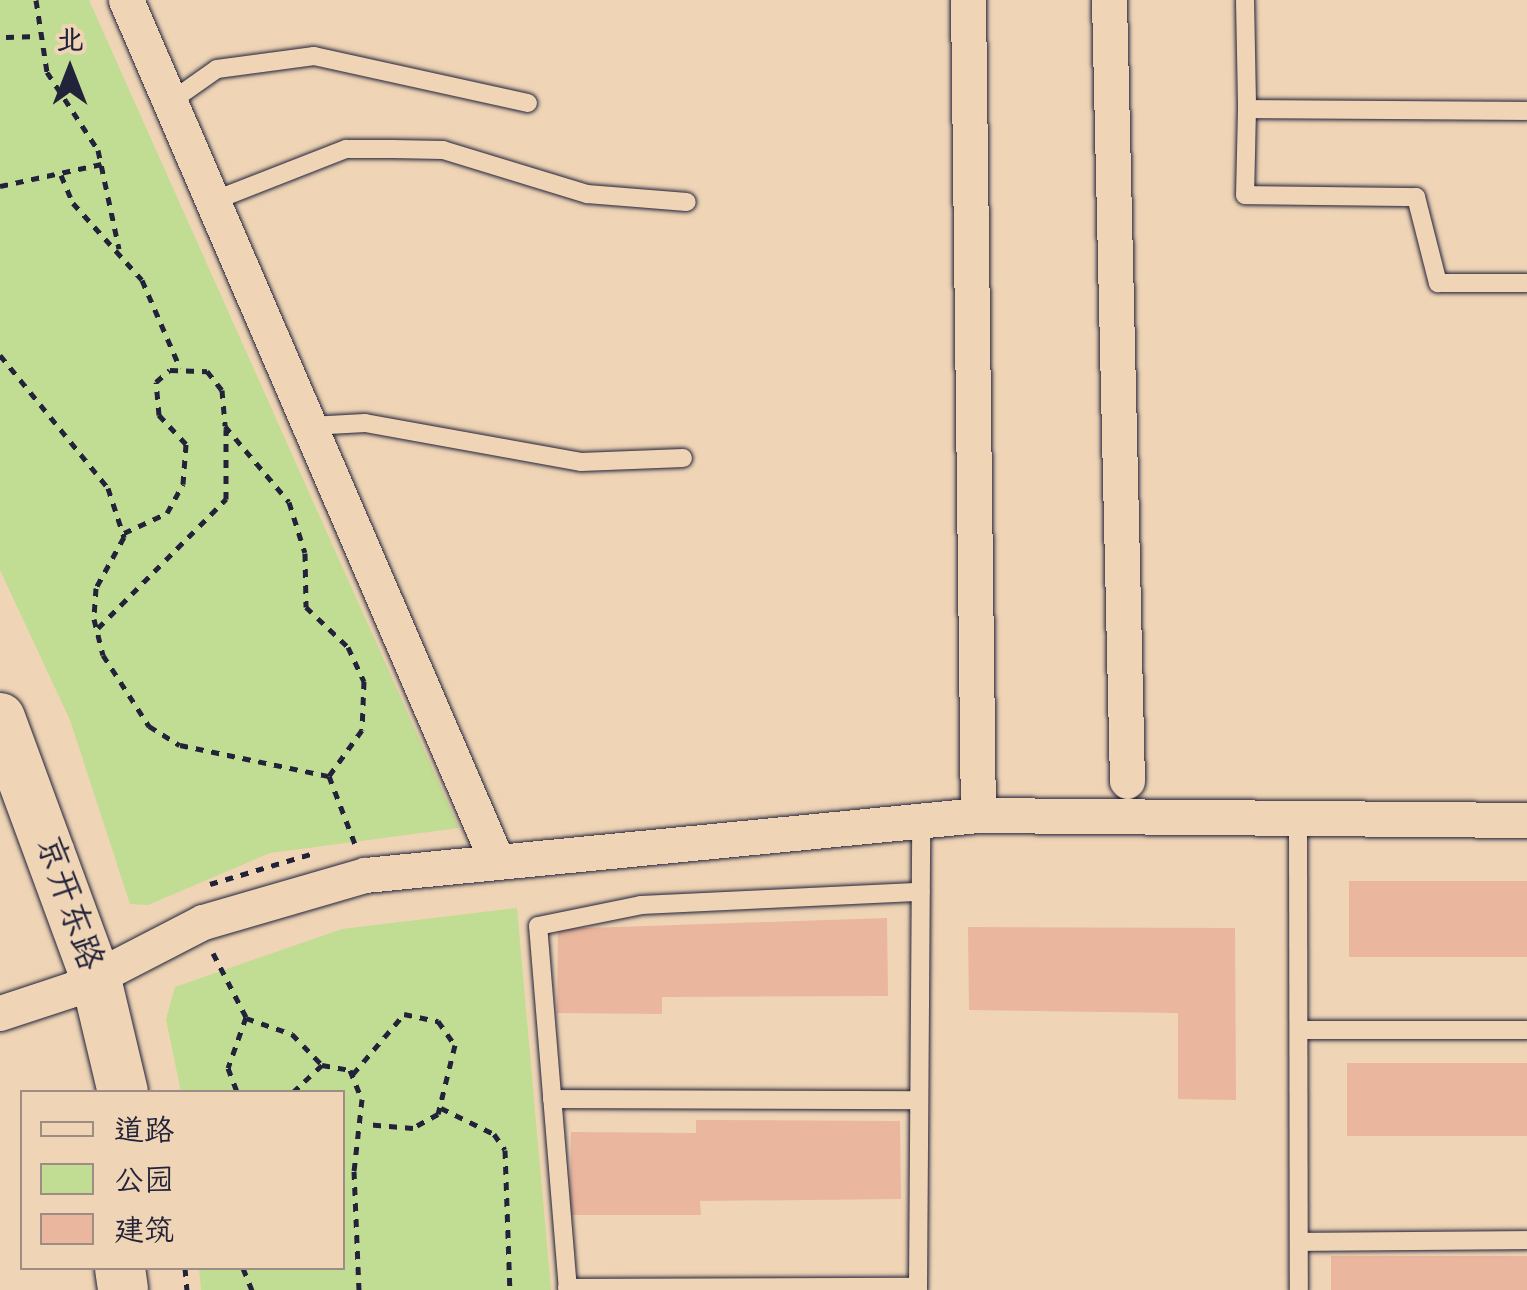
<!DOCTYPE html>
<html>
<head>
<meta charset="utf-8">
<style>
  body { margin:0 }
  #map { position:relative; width:1527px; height:1290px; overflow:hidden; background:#efd5b6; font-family:Caveat,"LXGW WenKai TC",sans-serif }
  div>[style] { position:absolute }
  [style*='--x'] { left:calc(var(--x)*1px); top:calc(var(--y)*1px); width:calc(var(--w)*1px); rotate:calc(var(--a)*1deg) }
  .green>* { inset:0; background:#c1dc93 }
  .building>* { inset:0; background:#eab69d; transform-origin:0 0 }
  .path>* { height:5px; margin-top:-2.5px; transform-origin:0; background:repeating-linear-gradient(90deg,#22223b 0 8px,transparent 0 16px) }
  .roads { filter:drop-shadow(0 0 2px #22223b) drop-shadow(0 0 2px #22223b) }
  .lane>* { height:18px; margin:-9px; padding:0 9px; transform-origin:9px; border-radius:9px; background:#efd5b6 }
  .street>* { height:35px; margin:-17.5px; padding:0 17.5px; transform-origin:17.5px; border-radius:17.5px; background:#efd5b6 }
  .secondary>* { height:50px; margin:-25px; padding:0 25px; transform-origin:25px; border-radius:25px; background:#efd5b6 }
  span { translate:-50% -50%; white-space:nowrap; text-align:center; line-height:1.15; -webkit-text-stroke:9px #efd5b6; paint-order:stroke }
  .street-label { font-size:35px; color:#22223b }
  .legend { position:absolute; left:20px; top:1090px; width:325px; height:180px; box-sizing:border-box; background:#efd5b6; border:2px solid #9d8d85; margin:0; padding:12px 18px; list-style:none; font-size:30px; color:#22223b }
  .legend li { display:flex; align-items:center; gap:20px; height:50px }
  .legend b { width:50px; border:2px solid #9d8d85 }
  .north { position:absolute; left:20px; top:20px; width:100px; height:100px; -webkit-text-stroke:8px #efd5b6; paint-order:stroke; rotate:0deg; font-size:28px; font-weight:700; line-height:40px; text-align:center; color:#22223b }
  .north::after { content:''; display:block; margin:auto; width:35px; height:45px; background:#22223b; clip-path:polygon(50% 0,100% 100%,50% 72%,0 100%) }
</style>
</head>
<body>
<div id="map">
  <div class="green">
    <div style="clip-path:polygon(0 0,89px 0,459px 828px,270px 853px,148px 905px,130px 904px,70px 720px,0 570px)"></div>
    <div style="clip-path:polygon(517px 908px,551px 1290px,201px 1290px,199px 1268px,342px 1268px,342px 1092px,181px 1092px,166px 1019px,175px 987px,342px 929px)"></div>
  </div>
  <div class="building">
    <div style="left:1349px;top:881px;width:178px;height:76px"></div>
    <div style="clip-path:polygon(887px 918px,888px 996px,662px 997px,662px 1014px,557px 1013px,558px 929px)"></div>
    <div style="clip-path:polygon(968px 927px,1235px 928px,1236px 1100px,1178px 1099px,1178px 1013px,969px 1010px)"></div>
    <div style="left:1347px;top:1063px;width:180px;height:73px"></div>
    <div style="clip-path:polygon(696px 1120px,900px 1121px,901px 1199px,700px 1201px,701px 1215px,570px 1215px,571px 1132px,696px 1133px)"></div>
    <div style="left:1331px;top:1256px;width:196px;height:34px"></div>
  </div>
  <div class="path">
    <div style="--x:36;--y:0;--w:73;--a:81.3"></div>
    <div style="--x:47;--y:72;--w:93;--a:56.8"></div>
    <div style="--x:98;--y:150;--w:101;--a:78"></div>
    <div style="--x:6;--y:37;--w:32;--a:-2"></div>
    <div style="--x:61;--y:175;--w:30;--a:67"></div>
    <div style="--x:73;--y:203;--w:103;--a:48.1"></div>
    <div style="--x:142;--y:280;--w:96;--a:66.6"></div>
    <div style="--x:0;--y:186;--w:104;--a:-12.2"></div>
    <div style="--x:0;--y:355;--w:171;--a:50.9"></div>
    <div style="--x:108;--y:488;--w:52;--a:71.9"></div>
    <div style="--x:124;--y:537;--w:58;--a:118.8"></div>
    <div style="--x:96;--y:588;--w:31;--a:94"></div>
    <div style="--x:94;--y:619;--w:37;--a:76"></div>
    <div style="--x:103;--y:655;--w:85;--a:57.1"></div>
    <div style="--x:149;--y:726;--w:36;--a:32"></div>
    <div style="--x:180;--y:745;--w:152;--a:11.8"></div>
    <div style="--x:329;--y:776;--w:73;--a:69.1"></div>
    <div style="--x:124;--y:533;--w:47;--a:-24.9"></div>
    <div style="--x:167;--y:513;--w:33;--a:-61"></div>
    <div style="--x:183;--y:484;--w:40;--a:-85.7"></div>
    <div style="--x:186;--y:444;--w:40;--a:-133"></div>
    <div style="--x:159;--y:415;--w:33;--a:-95"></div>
    <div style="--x:156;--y:382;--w:18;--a:-41"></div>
    <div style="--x:170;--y:370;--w:37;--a:2"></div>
    <div style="--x:207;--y:371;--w:24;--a:52"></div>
    <div style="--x:222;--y:390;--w:36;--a:85"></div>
    <div style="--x:225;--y:426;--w:99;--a:49.9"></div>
    <div style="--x:289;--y:502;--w:53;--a:72.6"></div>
    <div style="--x:305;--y:553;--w:54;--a:88.9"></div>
    <div style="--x:306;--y:607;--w:58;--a:43.6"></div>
    <div style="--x:348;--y:647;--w:38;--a:65"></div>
    <div style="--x:364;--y:681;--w:49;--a:92.3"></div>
    <div style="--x:362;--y:730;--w:57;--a:125.7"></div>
    <div style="--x:98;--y:628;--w:182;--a:-45.2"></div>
    <div style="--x:226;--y:499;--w:70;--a:-90"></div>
    <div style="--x:210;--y:884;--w:109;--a:-16.6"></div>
    <div style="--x:213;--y:953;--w:72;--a:62.7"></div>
    <div style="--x:246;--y:1017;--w:54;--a:109.4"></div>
    <div style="--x:228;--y:1068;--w:26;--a:69"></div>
    <div style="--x:246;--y:1018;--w:49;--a:19.2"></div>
    <div style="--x:292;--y:1034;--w:43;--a:45.9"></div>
    <div style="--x:322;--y:1065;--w:40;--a:137"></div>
    <div style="--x:322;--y:1065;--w:28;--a:10"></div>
    <div style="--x:350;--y:1070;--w:31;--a:68"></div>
    <div style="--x:362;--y:1099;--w:72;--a:96.3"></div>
    <div style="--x:354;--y:1171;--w:119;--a:87.6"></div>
    <div style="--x:353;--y:1074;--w:79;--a:-49.6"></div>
    <div style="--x:404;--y:1014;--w:35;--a:12"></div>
    <div style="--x:438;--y:1021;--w:29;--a:55"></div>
    <div style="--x:455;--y:1045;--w:71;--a:103.8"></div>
    <div style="--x:438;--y:1114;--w:29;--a:151"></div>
    <div style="--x:413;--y:1128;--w:48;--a:-175.2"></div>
    <div style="--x:441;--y:1108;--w:59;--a:26.1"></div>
    <div style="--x:494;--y:1134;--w:19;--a:55"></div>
    <div style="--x:505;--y:1150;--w:140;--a:88"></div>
    <div style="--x:185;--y:1268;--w:22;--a:85"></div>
    <div style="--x:243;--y:1268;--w:24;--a:68"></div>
  </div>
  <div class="roads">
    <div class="lane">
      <div style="--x:1245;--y:0;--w:109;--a:88.9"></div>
      <div style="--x:170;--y:102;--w:57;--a:-35.1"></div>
      <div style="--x:217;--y:69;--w:98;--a:-7.6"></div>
      <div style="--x:314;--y:56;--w:219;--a:12.4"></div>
      <div style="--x:1527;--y:111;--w:280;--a:-179.6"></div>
      <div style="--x:1247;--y:109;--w:86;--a:91.3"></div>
      <div style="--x:1245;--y:195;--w:171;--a:0.7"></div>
      <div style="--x:1416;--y:197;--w:89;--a:75.7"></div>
      <div style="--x:1438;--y:283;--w:89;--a:0"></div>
      <div style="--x:213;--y:201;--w:143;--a:-21.4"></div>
      <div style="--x:346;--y:149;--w:46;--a:0"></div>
      <div style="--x:392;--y:149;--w:51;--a:1.1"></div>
      <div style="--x:443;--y:150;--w:151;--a:17"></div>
      <div style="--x:587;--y:194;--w:100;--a:4.6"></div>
      <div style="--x:310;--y:426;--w:55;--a:-3.1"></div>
      <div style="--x:365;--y:423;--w:219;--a:10.2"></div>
      <div style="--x:581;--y:462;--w:102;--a:-2.2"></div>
      <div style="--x:1298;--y:819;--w:471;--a:89.9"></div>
      <div style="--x:1299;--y:1030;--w:228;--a:0"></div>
      <div style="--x:552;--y:1099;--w:367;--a:0.2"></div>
      <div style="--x:1299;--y:1242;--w:228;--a:-0.5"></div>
      <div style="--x:567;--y:1288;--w:351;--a:-0.2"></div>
      <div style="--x:568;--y:1290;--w:365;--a:-94.7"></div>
      <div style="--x:538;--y:926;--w:105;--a:-11.5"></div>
      <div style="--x:641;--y:905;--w:280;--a:-2.7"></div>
      <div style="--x:918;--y:1290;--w:471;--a:-89.6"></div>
    </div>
    <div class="street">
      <div style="--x:126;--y:0;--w:935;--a:66.7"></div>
      <div style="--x:968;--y:0;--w:815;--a:89.3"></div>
      <div style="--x:1109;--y:0;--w:781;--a:88.68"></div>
      <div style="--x:0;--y:1013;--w:77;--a:-18.2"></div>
      <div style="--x:73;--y:989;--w:146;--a:-27.3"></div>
      <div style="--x:203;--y:922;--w:169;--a:-16.2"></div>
      <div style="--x:365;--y:875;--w:616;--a:-5.59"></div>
      <div style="--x:978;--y:815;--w:549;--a:0.52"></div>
    </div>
    <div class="secondary">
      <div style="--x:0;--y:718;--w:278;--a:69.8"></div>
      <div style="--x:96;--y:979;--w:116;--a:76.6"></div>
      <div style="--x:120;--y:1268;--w:22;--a:82"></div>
    </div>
  </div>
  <div class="street-label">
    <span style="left:70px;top:903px;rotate:71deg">京开东路</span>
  </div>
  <ul class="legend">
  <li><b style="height:12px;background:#efd5b6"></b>道路</li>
  <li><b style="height:28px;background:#c1dc93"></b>公园</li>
  <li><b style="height:28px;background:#eab69d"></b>建筑</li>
  </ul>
  <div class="north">北</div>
</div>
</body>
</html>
